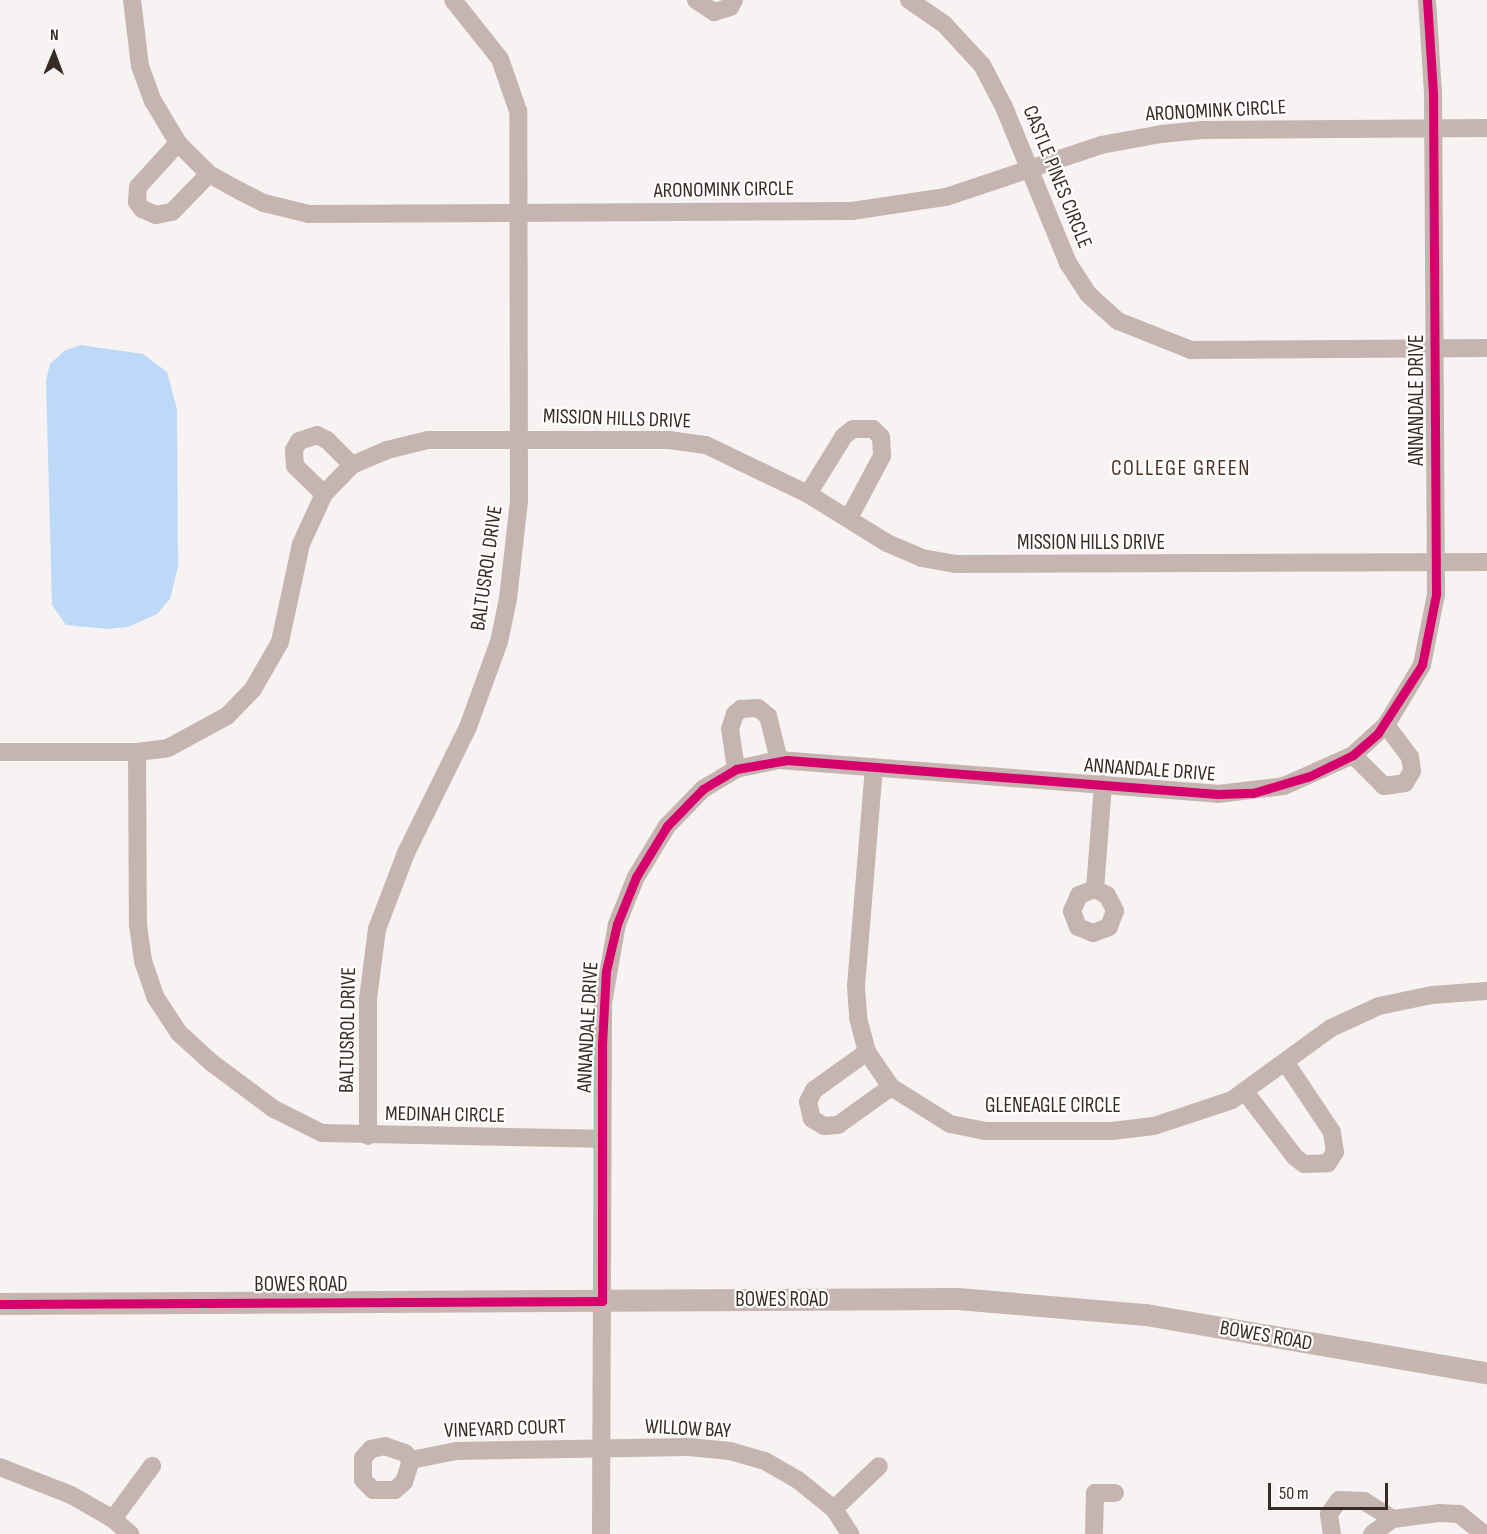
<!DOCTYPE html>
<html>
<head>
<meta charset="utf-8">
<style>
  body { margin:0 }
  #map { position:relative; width:1487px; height:1534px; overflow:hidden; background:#f7f3f2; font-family:"Sofia Sans Condensed",sans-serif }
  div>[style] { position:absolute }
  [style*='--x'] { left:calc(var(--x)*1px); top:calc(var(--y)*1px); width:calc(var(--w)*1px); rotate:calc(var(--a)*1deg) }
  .water>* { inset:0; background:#bed9f7 }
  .minor>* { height:18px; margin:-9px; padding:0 9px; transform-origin:9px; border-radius:9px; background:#c6b4b1 }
  .major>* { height:22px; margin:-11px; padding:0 11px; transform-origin:11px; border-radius:11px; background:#c7b5b2 }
  .cycleway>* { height:9px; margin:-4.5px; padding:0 4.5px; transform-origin:4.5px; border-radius:4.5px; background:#d6006c }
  span { translate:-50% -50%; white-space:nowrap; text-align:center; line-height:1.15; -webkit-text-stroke:4.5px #fff; paint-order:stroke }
  .street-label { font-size:21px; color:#382a24 }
  .neighbourhood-label { font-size:22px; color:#4d3024; letter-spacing:1.5px }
  .north { position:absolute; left:24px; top:24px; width:60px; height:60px; -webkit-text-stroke:4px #fff; paint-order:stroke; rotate:1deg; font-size:16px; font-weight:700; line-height:24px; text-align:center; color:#382a24 }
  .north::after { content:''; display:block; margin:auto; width:21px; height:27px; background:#382a24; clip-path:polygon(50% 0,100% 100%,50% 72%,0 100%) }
  .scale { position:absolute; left:1268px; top:1483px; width:120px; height:27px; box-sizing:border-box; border:3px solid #382a24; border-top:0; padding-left:8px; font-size:18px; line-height:21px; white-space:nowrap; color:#382a24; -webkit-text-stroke:4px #fff; paint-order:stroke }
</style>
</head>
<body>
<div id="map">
  <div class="water">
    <div style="clip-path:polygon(80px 345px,143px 354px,167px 372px,177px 409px,178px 567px,170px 599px,157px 614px,128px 627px,108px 629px,66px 625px,52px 605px,46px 380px,50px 364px,64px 351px)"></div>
  </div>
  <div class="minor">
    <div style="--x:132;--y:0;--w:66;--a:83.1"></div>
    <div style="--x:140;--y:66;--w:37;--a:70"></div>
    <div style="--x:153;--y:101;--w:49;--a:59.2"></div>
    <div style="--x:178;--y:143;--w:44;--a:45"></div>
    <div style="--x:209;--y:174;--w:35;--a:29"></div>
    <div style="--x:240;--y:191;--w:27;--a:27"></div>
    <div style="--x:264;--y:203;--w:46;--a:13.7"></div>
    <div style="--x:309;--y:214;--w:543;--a:-0.32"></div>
    <div style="--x:852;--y:211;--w:95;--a:-8.5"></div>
    <div style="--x:946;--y:197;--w:163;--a:-18.5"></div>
    <div style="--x:1101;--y:145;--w:61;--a:-10.4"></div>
    <div style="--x:1161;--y:134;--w:41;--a:-5.6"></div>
    <div style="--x:1202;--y:130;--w:285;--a:-0.4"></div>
    <div style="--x:696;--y:0;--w:22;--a:34"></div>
    <div style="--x:714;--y:12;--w:17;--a:-17"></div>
    <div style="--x:730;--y:7;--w:8;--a:-60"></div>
    <div style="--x:909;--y:0;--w:42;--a:34.4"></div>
    <div style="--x:944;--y:24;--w:56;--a:47.2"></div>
    <div style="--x:982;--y:65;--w:47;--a:62.4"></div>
    <div style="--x:1004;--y:107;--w:169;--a:67.7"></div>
    <div style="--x:1068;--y:263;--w:38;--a:57"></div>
    <div style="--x:1089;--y:295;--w:39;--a:42"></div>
    <div style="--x:1118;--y:321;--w:79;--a:21.7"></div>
    <div style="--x:1191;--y:350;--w:296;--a:-0.4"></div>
    <div style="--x:178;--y:143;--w:59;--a:132.3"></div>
    <div style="--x:138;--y:187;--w:15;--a:94"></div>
    <div style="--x:137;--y:202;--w:9;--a:54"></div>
    <div style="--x:142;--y:209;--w:15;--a:23"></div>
    <div style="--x:156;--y:215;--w:16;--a:-11"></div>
    <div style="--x:172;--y:212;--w:53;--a:-45.8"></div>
    <div style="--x:324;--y:494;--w:40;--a:-136"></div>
    <div style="--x:295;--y:466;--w:16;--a:-94"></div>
    <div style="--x:294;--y:450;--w:10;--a:-61"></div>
    <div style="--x:299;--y:441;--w:19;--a:-18"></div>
    <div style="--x:317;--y:435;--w:11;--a:27"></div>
    <div style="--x:327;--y:440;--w:35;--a:45"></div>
    <div style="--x:808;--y:494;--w:68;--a:-58.2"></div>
    <div style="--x:844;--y:436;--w:11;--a:-38"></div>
    <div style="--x:853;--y:429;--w:20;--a:0"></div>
    <div style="--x:873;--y:429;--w:11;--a:45"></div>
    <div style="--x:881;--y:437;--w:19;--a:87"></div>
    <div style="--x:882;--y:456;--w:70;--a:118"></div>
    <div style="--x:0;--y:752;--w:137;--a:0"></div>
    <div style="--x:137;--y:752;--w:31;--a:-7"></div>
    <div style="--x:168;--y:748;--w:67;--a:-28.5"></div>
    <div style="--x:227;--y:716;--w:37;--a:-46"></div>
    <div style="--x:253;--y:689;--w:54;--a:-60.1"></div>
    <div style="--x:280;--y:642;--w:100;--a:-77.9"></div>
    <div style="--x:301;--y:544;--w:55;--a:-65.3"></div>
    <div style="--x:324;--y:494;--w:40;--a:-46"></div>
    <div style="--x:352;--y:465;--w:38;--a:-23"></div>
    <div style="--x:387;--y:450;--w:42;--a:-13.7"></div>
    <div style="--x:428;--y:440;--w:241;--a:0"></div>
    <div style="--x:669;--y:440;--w:37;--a:8"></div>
    <div style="--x:706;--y:445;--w:113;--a:25.7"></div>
    <div style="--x:808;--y:494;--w:93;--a:31.8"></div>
    <div style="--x:887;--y:543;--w:38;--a:23"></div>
    <div style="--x:922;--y:558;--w:35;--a:10"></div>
    <div style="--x:956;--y:564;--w:531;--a:-0.22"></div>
    <div style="--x:137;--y:752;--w:173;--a:89.7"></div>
    <div style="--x:138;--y:925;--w:36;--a:82"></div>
    <div style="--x:143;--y:961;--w:39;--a:71"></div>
    <div style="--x:156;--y:998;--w:42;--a:56.7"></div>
    <div style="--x:179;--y:1033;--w:45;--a:42.3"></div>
    <div style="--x:212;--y:1063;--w:77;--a:36.6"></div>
    <div style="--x:274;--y:1109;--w:54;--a:26.6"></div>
    <div style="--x:322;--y:1133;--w:280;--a:1.2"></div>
    <div style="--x:1353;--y:755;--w:44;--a:45"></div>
    <div style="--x:1384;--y:786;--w:21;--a:-8"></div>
    <div style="--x:1405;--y:783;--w:14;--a:-60"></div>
    <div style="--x:1412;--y:771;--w:14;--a:-98"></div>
    <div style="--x:1410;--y:757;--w:40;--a:-127"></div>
    <div style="--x:874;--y:767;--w:220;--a:94.7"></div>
    <div style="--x:856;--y:986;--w:32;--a:86"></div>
    <div style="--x:858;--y:1018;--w:35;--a:75"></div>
    <div style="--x:867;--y:1052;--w:42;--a:55.6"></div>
    <div style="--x:891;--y:1087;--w:70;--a:32.1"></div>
    <div style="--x:950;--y:1124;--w:37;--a:11"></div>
    <div style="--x:986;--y:1131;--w:126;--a:0"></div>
    <div style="--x:1112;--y:1131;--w:42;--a:-6.8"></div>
    <div style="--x:1154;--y:1126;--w:82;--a:-18.4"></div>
    <div style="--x:1232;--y:1100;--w:122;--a:-36"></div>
    <div style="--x:1331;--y:1028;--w:53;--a:-24.6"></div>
    <div style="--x:1379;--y:1006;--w:54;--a:-11.7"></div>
    <div style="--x:1432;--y:995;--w:55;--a:-4.2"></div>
    <div style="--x:736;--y:769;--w:40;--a:-98.5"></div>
    <div style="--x:730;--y:729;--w:16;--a:-72"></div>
    <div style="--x:735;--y:714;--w:8;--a:-40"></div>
    <div style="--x:741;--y:709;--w:17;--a:-3"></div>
    <div style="--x:758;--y:708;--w:13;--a:39"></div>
    <div style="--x:768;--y:716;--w:45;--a:76"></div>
    <div style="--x:1095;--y:889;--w:13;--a:27"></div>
    <div style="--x:1107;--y:895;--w:18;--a:63"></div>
    <div style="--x:1115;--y:911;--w:17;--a:111"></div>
    <div style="--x:1109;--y:927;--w:17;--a:159"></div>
    <div style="--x:1093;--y:933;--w:16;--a:-158"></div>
    <div style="--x:1078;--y:927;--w:17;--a:-111"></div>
    <div style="--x:1072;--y:911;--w:17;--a:-66"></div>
    <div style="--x:1079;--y:895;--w:17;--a:-21"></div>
    <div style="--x:1095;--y:889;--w:105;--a:-85.6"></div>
    <div style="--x:867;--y:1052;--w:65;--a:144.4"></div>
    <div style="--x:814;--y:1090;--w:13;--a:117"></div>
    <div style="--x:808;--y:1102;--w:17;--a:77"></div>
    <div style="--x:812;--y:1119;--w:14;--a:30"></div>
    <div style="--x:824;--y:1126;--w:14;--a:-4"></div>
    <div style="--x:838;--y:1125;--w:65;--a:-35.6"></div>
    <div style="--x:1246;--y:1093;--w:81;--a:52.6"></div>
    <div style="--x:1295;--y:1157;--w:11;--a:38"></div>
    <div style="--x:1304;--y:1164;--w:24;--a:-2"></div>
    <div style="--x:1328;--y:1163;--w:13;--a:-58"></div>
    <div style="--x:1335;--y:1152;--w:20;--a:-99"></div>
    <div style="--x:1332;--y:1132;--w:83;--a:-123.7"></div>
    <div style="--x:368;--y:1136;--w:137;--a:-90"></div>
    <div style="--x:368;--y:999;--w:71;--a:-82.7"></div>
    <div style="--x:377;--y:929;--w:81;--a:-69.1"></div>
    <div style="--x:406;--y:853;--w:140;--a:-63.8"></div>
    <div style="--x:468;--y:727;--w:90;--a:-70"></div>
    <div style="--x:499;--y:642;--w:44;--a:-78.2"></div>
    <div style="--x:508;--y:599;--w:99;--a:-83.6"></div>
    <div style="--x:519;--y:501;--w:390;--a:-90.1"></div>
    <div style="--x:518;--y:111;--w:55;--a:-109.1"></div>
    <div style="--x:500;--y:59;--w:75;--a:-128.5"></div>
    <div style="--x:411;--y:1460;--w:9;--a:-131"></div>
    <div style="--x:405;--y:1453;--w:21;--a:-161"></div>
    <div style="--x:385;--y:1446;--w:14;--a:168"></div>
    <div style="--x:371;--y:1449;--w:12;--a:132"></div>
    <div style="--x:363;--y:1458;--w:22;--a:90"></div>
    <div style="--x:363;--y:1480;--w:14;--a:45"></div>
    <div style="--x:373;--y:1490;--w:22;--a:0"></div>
    <div style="--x:395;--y:1490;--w:12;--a:-42"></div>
    <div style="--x:404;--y:1482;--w:23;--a:-72"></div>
    <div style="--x:411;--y:1460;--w:46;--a:-11.3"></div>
    <div style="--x:456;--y:1451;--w:233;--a:-1"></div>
    <div style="--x:689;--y:1447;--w:41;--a:5.6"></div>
    <div style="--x:730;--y:1451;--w:36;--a:16"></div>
    <div style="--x:765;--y:1461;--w:38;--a:30"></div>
    <div style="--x:798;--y:1480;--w:46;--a:38.9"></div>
    <div style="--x:834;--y:1509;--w:30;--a:57"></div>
    <div style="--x:0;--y:1467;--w:76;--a:21.5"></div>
    <div style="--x:71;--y:1495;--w:48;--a:29.7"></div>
    <div style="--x:113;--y:1519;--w:23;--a:41"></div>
    <div style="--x:834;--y:1509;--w:62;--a:-43.7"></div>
    <div style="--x:113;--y:1519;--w:66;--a:-53.7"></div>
    <div style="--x:601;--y:1534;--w:531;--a:-89.78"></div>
    <div style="--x:603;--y:1003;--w:80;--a:-80"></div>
    <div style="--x:617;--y:924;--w:51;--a:-68"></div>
    <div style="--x:636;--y:877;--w:60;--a:-58.7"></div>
    <div style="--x:667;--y:826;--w:52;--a:-45.8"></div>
    <div style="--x:703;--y:789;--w:39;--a:-31"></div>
    <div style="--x:736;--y:769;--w:44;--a:-11.8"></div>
    <div style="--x:779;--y:760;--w:440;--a:4.4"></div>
    <div style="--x:1218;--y:794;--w:66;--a:-6.9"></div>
    <div style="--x:1284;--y:786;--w:76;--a:-24.2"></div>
    <div style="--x:1353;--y:755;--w:45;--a:-42.3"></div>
    <div style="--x:1386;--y:725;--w:70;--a:-59"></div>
    <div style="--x:1422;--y:665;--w:72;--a:-78.8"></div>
    <div style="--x:1436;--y:594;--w:501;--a:-90.34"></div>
    <div style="--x:1433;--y:93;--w:93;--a:-93.7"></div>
    <div style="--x:1094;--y:1534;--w:41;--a:-88.6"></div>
    <div style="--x:1095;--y:1493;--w:20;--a:0"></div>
    <div style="--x:1332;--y:1534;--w:20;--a:-99"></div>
    <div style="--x:1329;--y:1514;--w:17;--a:-54"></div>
    <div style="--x:1339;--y:1500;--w:25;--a:2"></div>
    <div style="--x:1364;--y:1501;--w:34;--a:32"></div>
    <div style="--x:1372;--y:1534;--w:26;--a:-36"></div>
    <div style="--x:1393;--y:1519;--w:46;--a:-7.4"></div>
    <div style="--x:1439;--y:1513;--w:20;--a:3"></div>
    <div style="--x:1459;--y:1514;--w:32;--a:39"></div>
  </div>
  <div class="major">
    <div style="--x:0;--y:1304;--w:958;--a:-0.3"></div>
    <div style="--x:958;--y:1299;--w:189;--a:4.9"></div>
    <div style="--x:1146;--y:1315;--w:346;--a:9.7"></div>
  </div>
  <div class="cycleway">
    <div style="--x:0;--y:1304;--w:602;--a:-0.29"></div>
    <div style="--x:602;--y:1301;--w:257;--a:-90"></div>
    <div style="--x:602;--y:1044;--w:73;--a:-86.9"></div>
    <div style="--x:606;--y:971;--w:48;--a:-76.8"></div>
    <div style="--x:617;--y:924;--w:51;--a:-68"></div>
    <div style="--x:636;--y:877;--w:60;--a:-58.7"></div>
    <div style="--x:667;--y:826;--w:52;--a:-45.8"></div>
    <div style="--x:703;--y:789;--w:39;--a:-31"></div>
    <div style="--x:736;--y:769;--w:52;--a:-10"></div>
    <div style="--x:787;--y:760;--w:432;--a:4.5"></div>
    <div style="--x:1218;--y:794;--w:35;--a:-2"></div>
    <div style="--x:1253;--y:793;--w:59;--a:-16.6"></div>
    <div style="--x:1310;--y:776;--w:48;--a:-26"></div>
    <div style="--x:1353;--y:755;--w:33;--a:-41"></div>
    <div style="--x:1378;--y:733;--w:81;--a:-57.1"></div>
    <div style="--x:1422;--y:665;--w:72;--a:-78.8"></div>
    <div style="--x:1436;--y:594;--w:501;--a:-90.34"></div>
    <div style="--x:1433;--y:93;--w:93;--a:-93.7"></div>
  </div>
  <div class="street-label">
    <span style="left:1216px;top:111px;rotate:-3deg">ARONOMINK CIRCLE</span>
    <span style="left:1057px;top:177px;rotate:68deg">CASTLE PINES CIRCLE</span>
    <span style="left:724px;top:190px;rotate:-1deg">ARONOMINK CIRCLE</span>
    <span style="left:1417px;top:400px;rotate:-90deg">ANNANDALE DRIVE</span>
    <span style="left:617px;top:419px;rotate:2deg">MISSION HILLS DRIVE</span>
    <span style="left:1091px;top:543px">MISSION HILLS DRIVE</span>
    <span style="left:487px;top:568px;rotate:-82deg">BALTUSROL DRIVE</span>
    <span style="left:1150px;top:770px;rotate:4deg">ANNANDALE DRIVE</span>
    <span style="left:588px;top:1027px;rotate:-87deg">ANNANDALE DRIVE</span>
    <span style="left:348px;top:1030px;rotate:-89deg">BALTUSROL DRIVE</span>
    <span style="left:1053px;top:1106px">GLENEAGLE CIRCLE</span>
    <span style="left:445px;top:1115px;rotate:1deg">MEDINAH CIRCLE</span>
    <span style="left:301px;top:1285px">BOWES ROAD</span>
    <span style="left:782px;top:1300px">BOWES ROAD</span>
    <span style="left:1266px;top:1336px;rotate:10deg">BOWES ROAD</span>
    <span style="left:505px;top:1429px;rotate:-2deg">VINEYARD COURT</span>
    <span style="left:688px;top:1429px;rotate:3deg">WILLOW BAY</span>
  </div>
  <div class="neighbourhood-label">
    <span style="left:1181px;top:469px">COLLEGE GREEN</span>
  </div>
  <div class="north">N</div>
  <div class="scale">50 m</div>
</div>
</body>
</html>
